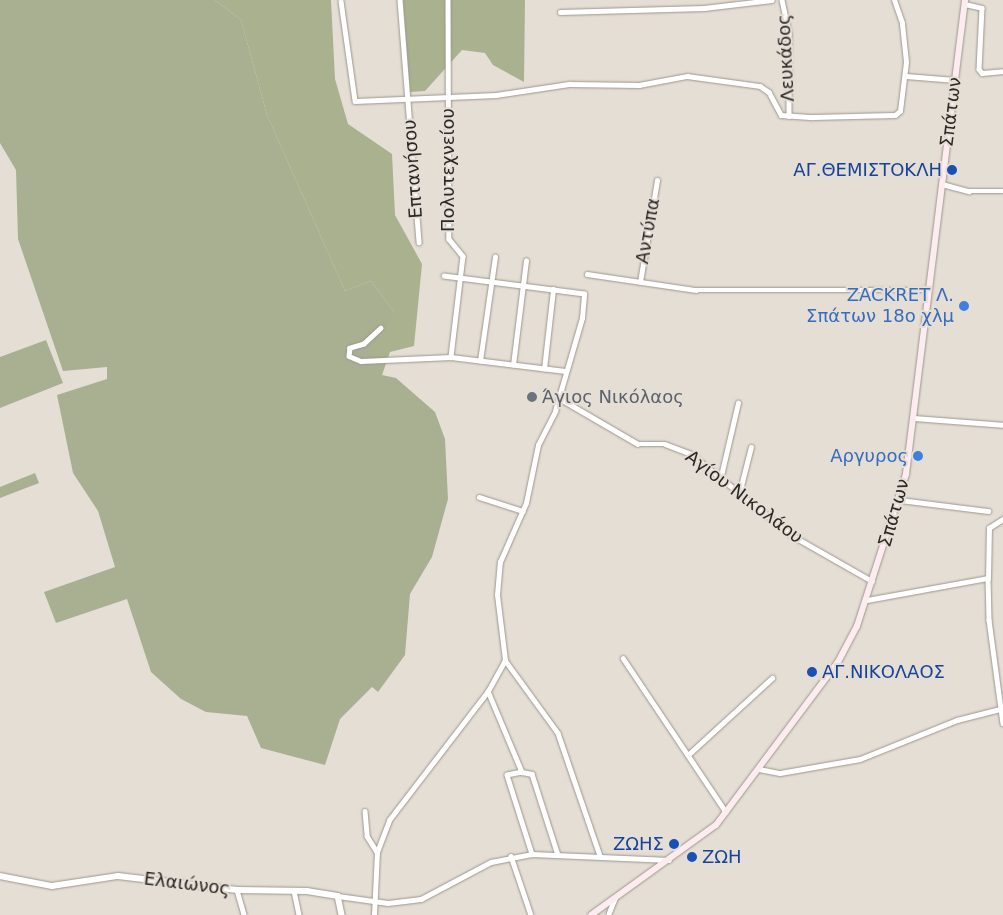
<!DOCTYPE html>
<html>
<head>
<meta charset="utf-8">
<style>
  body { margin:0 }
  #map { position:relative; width:1003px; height:915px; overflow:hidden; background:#e5ded5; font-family:"DejaVu Sans",sans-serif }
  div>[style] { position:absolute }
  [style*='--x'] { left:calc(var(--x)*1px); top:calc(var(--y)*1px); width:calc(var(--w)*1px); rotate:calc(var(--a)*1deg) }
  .green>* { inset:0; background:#a9b092 }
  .forest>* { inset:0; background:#a9b18f }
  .roads { filter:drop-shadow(0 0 1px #9d968e) drop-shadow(0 0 1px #9d968e) }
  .minor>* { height:4.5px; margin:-2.25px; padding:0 2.25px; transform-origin:2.25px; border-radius:2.25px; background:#fff }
  .tertiary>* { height:5.5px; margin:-2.75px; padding:0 2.75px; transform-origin:2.75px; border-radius:2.75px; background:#fff }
  .secondary>* { height:6px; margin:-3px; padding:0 3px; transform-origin:3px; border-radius:3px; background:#fcecef }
  .dots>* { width:14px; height:14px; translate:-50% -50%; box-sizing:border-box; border:2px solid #e5ded5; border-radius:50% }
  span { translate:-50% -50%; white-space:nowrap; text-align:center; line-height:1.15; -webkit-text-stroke:4px #e5ded5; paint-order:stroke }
  .street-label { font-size:18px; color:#2a2724 }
  .transit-label { font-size:18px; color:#164399 }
  .right { translate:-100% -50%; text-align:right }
  .left { translate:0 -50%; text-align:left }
  .shop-label { font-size:18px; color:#366cbe }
  .worship-label { font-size:18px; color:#5b616d }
</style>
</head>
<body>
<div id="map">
  <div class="green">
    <div style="clip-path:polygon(0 0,215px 0,241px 20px,267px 115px,345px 291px,371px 281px,394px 312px,382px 375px,396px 378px,435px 412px,445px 439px,448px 499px,432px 557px,410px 594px,405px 655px,378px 692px,372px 687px,340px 719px,325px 765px,261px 748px,247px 716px,206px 712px,181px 699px,151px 672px,127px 599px,56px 623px,44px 592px,115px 567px,98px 511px,73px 473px,57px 395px,107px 379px,107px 367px,63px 371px,18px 239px,16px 170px,0 143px)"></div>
    <div style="clip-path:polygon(46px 340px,63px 383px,0 408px,0 357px)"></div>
    <div style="clip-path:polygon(35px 473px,39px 483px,0 498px,0 487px)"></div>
  </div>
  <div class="forest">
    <div style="clip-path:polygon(215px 0,331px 0,335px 79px,348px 124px,392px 154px,395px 215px,422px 264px,414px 346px,390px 352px,382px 375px,368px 348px,394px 312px,371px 281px,345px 291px,267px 115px,241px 20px)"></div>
    <div style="clip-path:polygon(403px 0,525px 0,524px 82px,493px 65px,485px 53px,462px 50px,425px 91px,410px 92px)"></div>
  </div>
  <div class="roads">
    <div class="minor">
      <div style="--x:400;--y:0;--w:243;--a:85.5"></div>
      <div style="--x:448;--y:0;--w:239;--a:89.8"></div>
      <div style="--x:449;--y:239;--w:22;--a:51"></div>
      <div style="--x:463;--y:256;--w:102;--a:96.8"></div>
      <div style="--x:782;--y:0;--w:34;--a:78"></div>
      <div style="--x:789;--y:33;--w:83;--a:90"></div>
      <div style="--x:341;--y:1;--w:101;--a:82"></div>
      <div style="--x:355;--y:101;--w:141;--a:-2.4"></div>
      <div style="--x:496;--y:95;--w:75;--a:-8.5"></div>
      <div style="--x:570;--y:84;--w:69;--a:0.8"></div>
      <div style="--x:639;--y:85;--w:49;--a:-10.6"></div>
      <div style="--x:687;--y:76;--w:74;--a:7.8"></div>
      <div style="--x:760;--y:86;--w:11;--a:34"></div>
      <div style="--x:769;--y:92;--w:26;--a:62"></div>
      <div style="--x:781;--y:115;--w:32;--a:4"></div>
      <div style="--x:813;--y:117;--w:82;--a:-1.4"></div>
      <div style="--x:895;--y:115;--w:6;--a:-39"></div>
      <div style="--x:900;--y:111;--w:49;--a:-83"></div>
      <div style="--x:906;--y:62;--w:39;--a:-96"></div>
      <div style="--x:902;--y:23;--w:24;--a:-109"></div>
      <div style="--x:965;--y:4;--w:17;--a:13"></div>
      <div style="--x:982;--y:8;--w:61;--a:92.8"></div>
      <div style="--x:979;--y:69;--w:5;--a:53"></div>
      <div style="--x:982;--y:73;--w:21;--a:-5"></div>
      <div style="--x:560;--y:12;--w:144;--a:-1.6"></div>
      <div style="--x:704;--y:8;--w:68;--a:-6.7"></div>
      <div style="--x:906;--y:76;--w:49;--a:4.7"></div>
      <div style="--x:942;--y:184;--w:28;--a:15"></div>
      <div style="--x:969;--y:191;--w:34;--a:0"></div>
      <div style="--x:587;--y:274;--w:110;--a:8.4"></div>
      <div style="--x:696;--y:290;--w:233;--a:0"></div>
      <div style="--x:640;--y:282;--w:103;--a:-80.5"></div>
      <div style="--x:381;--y:328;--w:23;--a:137"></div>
      <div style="--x:364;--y:344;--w:15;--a:164"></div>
      <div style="--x:350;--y:348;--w:8;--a:97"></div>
      <div style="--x:349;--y:356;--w:13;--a:23"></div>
      <div style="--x:361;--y:361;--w:90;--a:-2.5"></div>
      <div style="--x:451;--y:357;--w:115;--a:7"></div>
      <div style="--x:480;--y:361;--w:105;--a:-81.8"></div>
      <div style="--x:513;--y:365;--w:105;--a:-82.9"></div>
      <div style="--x:544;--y:369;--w:80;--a:-83.5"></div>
      <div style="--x:559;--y:398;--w:91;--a:30.2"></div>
      <div style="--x:638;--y:444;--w:27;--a:0"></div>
      <div style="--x:665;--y:444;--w:28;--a:21"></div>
      <div style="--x:691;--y:454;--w:131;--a:38.8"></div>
      <div style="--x:793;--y:536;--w:91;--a:29.7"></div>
      <div style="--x:913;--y:418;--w:90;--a:4.4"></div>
      <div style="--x:721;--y:476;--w:75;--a:-76.9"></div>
      <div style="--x:740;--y:490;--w:44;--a:-75.7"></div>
      <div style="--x:479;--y:497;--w:46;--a:17.7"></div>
      <div style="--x:900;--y:500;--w:89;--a:7.1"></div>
      <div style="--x:988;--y:578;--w:42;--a:88.6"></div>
      <div style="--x:989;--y:620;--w:104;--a:82.3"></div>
      <div style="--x:867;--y:600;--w:123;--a:-10.3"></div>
      <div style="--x:988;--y:578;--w:50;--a:-88.9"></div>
      <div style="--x:989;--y:528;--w:17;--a:-33"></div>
      <div style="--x:623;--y:658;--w:185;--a:56.2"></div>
      <div style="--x:505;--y:660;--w:90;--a:54"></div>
      <div style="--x:558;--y:733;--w:130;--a:71.1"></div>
      <div style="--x:488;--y:691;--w:88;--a:67.2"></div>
      <div style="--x:522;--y:772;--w:10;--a:11"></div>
      <div style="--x:532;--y:774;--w:85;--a:72.2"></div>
      <div style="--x:688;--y:755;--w:114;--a:-42.5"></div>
      <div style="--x:759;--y:769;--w:21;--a:11"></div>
      <div style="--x:780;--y:773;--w:81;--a:-9.9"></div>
      <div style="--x:860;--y:759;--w:105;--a:-21.9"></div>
      <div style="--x:957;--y:720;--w:44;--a:-14.3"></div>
      <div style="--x:522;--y:772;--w:15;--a:169"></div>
      <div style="--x:507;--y:775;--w:83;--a:72.4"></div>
      <div style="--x:365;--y:811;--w:25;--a:85"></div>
      <div style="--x:367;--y:836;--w:19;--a:58"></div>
      <div style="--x:511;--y:856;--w:62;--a:71.3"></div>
      <div style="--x:237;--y:890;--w:26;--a:74"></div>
      <div style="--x:294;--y:891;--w:25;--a:78"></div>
      <div style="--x:338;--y:896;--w:50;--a:8"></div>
      <div style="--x:388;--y:903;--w:33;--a:-7"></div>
      <div style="--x:421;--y:899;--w:79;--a:-27.9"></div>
      <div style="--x:491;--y:862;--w:42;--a:-11"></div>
      <div style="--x:532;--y:854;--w:137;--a:2.5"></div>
      <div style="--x:374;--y:915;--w:63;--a:-87.3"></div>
      <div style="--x:377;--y:852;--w:34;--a:-69"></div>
      <div style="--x:389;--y:820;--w:163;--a:-52.5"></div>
      <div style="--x:488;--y:691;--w:35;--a:-61"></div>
      <div style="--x:505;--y:660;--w:65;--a:-97"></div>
      <div style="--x:497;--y:595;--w:33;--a:-85"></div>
      <div style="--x:500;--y:562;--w:64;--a:-66.2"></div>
      <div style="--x:526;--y:503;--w:59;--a:-78.3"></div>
      <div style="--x:538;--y:445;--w:38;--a:-63"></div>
      <div style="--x:555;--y:411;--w:97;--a:-73.8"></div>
      <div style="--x:582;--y:318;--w:24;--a:-85"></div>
      <div style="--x:584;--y:294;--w:141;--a:-172.7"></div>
      <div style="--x:608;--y:915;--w:18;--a:-68"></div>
    </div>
    <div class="tertiary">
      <div style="--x:0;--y:876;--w:53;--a:10.9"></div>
      <div style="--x:52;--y:886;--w:67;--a:-8.6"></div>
      <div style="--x:118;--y:876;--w:120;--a:6.7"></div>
      <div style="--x:237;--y:890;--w:70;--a:0.8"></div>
      <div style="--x:307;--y:891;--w:31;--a:9"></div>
      <div style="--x:338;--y:896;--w:19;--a:78"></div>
    </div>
    <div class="secondary">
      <div style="--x:591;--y:915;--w:154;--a:-35.8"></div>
      <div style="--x:716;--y:825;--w:204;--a:-53.2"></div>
      <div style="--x:838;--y:662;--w:41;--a:-62.2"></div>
      <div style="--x:857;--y:626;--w:160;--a:-72.1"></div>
      <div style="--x:906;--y:474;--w:478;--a:-82.9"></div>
    </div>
  </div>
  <div class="dots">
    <div style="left:952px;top:170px;background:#1a4fb4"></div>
    <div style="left:964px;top:306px;background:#3f7fe0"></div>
    <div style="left:532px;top:397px;background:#6b7280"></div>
    <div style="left:918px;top:456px;background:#3f7fe0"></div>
    <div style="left:812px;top:672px;background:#1a4fb4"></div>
    <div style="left:674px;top:844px;background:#1a4fb4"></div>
    <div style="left:692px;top:857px;background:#1a4fb4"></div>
  </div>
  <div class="street-label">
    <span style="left:786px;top:58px;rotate:-93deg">Λευκάδος</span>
    <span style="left:951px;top:112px;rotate:-83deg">Σπάτων</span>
    <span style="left:413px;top:169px;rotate:-94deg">Επτανήσου</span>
    <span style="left:448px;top:170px;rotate:-90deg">Πολυτεχνείου</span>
    <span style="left:648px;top:231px;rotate:-80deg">Αντύπα</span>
    <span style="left:744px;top:497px;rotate:37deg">Αγίου Νικολάου</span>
    <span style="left:894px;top:513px;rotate:-74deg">Σπάτων</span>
    <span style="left:187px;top:884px;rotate:7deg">Ελαιώνος</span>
  </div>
  <div class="transit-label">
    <span class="right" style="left:942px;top:170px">ΑΓ.ΘΕΜΙΣΤΟΚΛΗ</span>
    <span class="left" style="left:822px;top:672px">ΑΓ.ΝΙΚΟΛΑΟΣ</span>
    <span class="right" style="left:664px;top:844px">ΖΩΗΣ</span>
    <span class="left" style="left:702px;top:857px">ΖΩΗ</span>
  </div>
  <div class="shop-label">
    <span class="right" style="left:954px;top:306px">ZACKRET Λ.<br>Σπάτων 18ο χλμ</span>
    <span class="right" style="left:908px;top:456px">Αργυρος</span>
  </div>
  <div class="worship-label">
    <span class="left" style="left:542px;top:397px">Άγιος Νικόλαος</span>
  </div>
</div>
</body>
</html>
